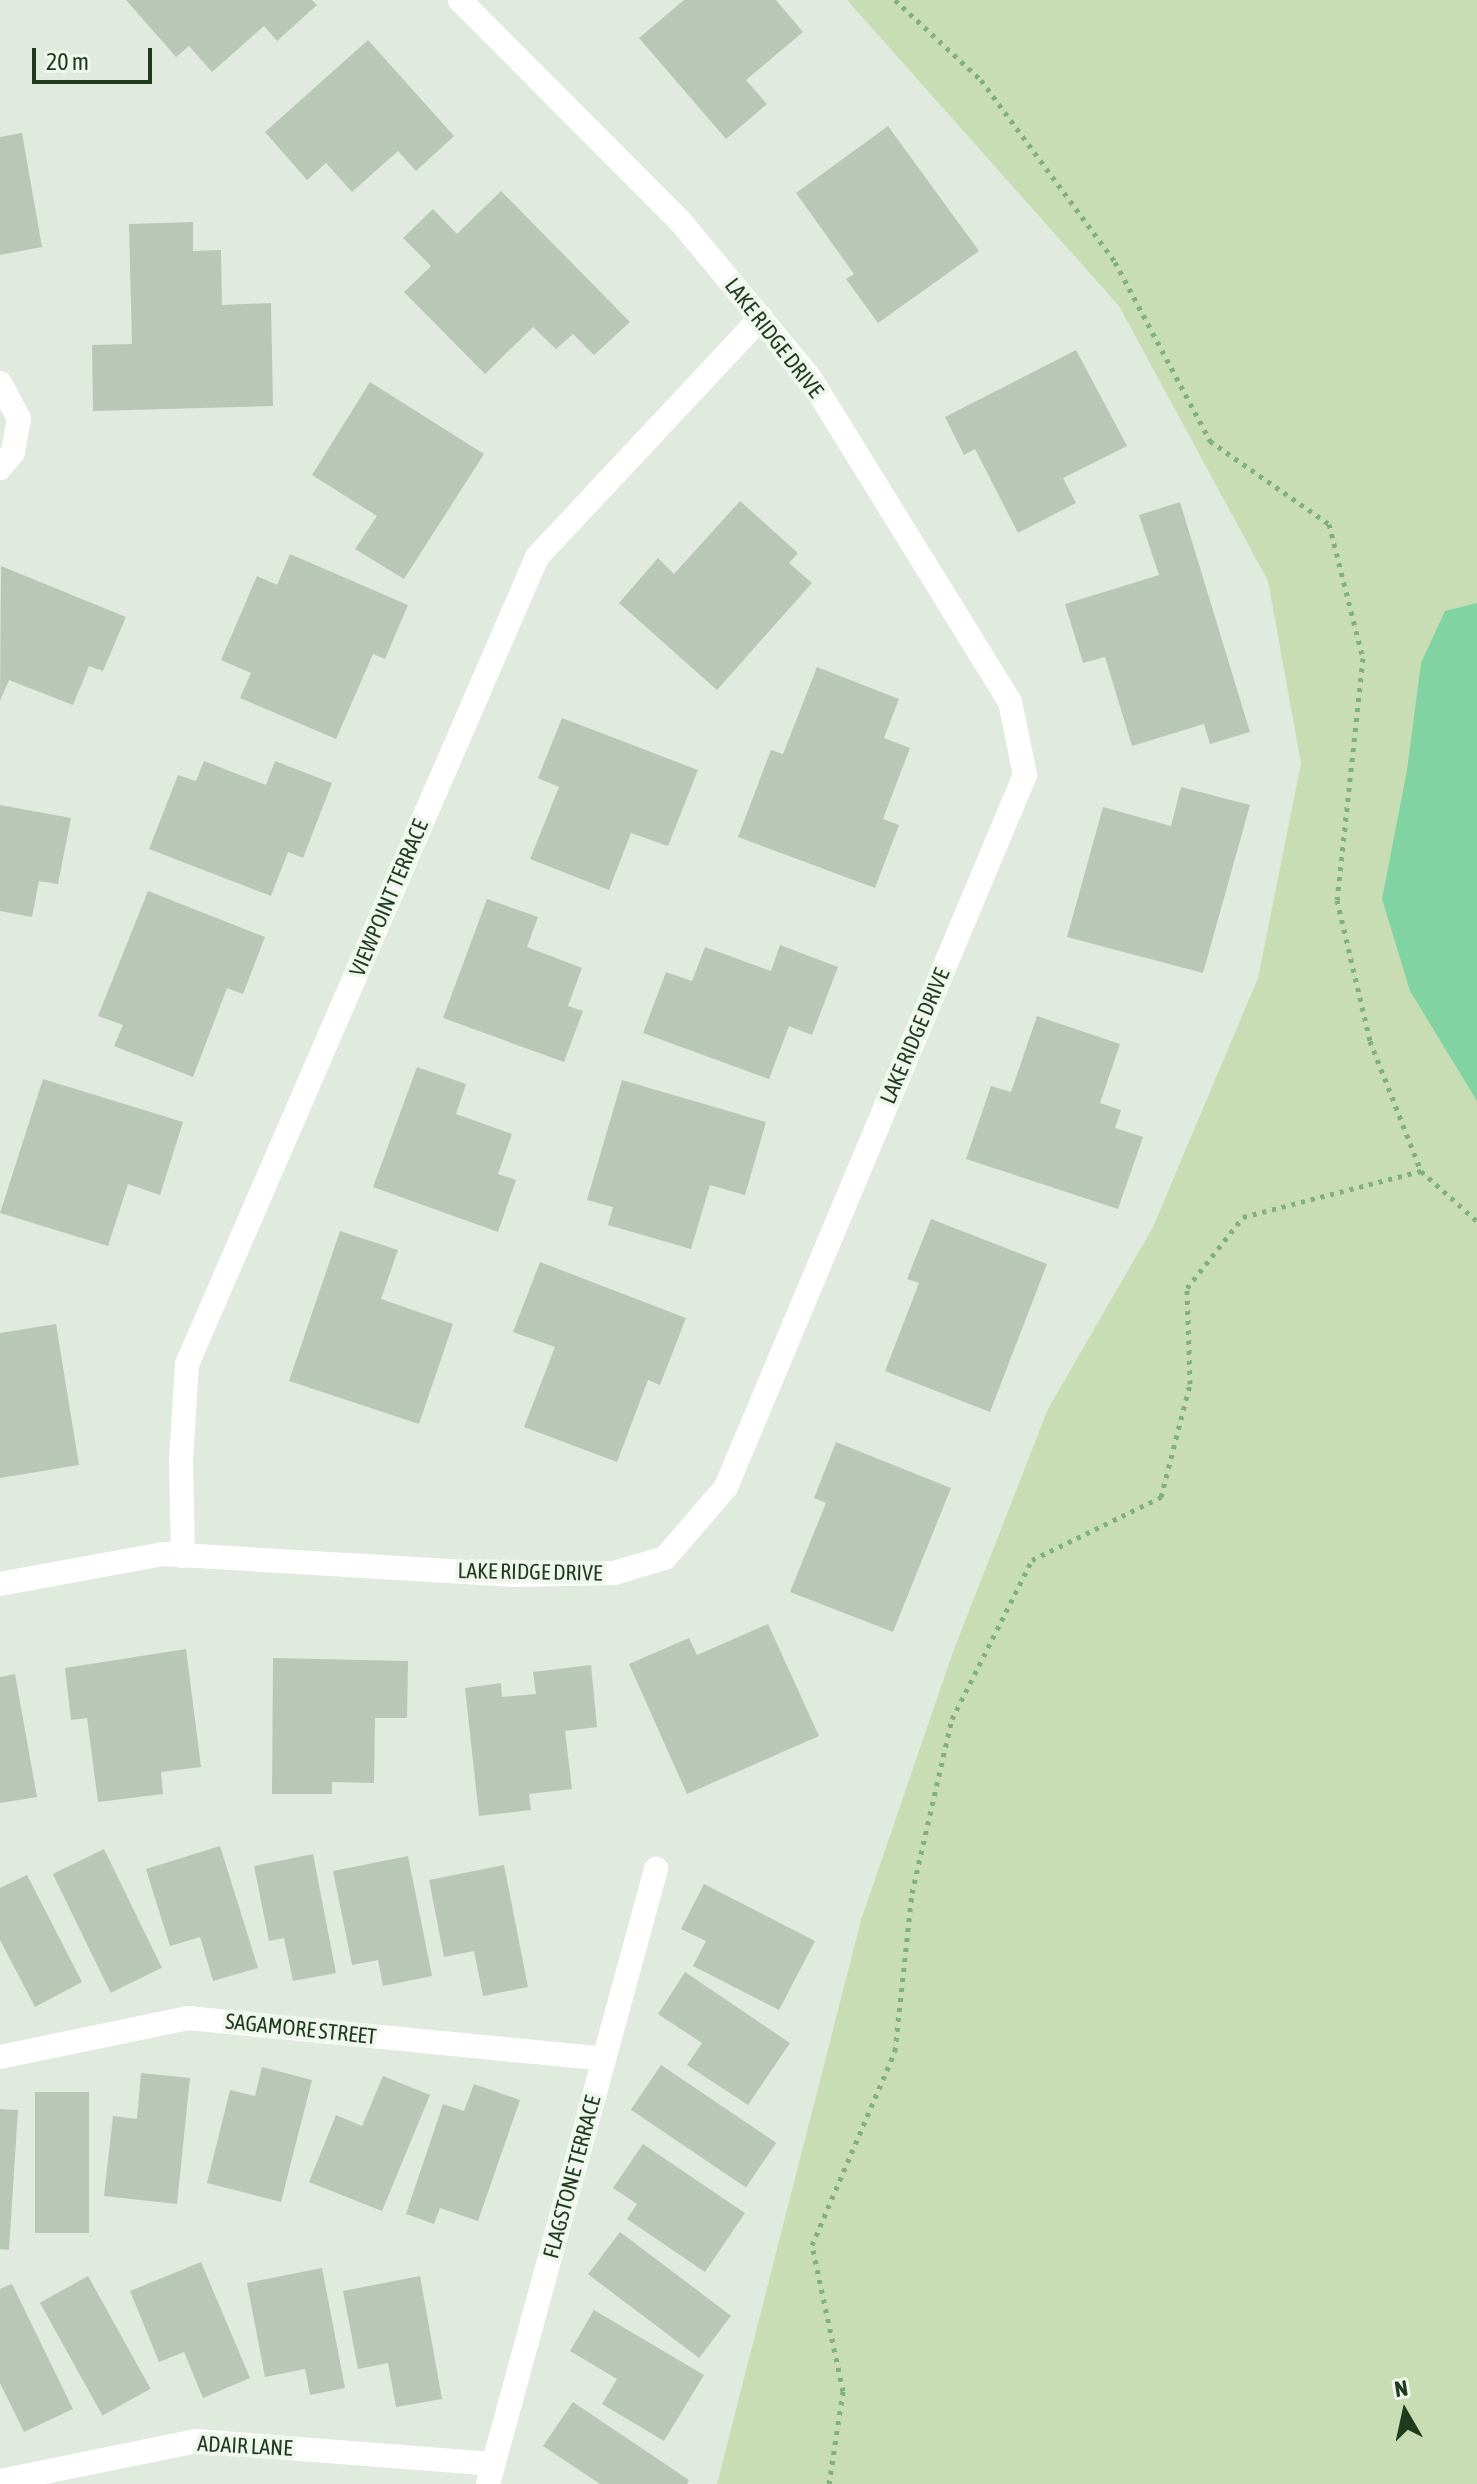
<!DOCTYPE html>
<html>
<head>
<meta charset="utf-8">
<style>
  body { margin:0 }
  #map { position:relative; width:1477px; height:2484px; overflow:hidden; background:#e0eade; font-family:"Asap Condensed",sans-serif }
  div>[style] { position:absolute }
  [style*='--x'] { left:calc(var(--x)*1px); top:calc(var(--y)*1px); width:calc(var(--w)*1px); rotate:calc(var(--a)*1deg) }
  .green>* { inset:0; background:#c9ddb5 }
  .water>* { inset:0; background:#81d3a2 }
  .building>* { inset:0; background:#b9c8b6; transform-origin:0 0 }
  .path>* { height:5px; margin-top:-2.5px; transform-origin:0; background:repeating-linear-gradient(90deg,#80b07c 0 4px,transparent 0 10px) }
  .minor>* { height:24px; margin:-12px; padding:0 12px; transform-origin:12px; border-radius:12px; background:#fff }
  span { translate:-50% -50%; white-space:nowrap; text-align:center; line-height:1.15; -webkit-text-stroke:8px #f0f7ee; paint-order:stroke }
  .street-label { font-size:22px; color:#1f3b1e }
  .north { position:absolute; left:1365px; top:2372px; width:80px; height:80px; -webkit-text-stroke:6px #f0f7ee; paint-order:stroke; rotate:351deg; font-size:22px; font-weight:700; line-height:32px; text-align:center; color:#1f3b1e }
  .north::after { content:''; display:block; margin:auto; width:28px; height:36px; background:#1f3b1e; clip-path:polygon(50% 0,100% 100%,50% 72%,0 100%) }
  .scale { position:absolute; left:32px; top:48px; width:120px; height:36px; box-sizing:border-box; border:4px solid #1f3b1e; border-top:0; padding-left:10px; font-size:24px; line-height:28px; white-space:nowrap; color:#1f3b1e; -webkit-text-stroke:6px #f0f7ee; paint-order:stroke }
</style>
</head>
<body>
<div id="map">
  <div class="green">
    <div style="clip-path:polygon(847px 0,1477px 0,1477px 2484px,717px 2484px,861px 1920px,953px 1652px,1048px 1409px,1153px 1227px,1258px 978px,1301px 763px,1268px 581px,1119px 306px)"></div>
  </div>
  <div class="water">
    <div style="clip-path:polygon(1477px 603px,1477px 1101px,1410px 991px,1382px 899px,1407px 770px,1421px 663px,1445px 611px)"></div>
  </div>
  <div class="building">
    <div style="clip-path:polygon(126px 0,312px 0,317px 5px,277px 41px,264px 26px,212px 72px,189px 46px,176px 57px)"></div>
    <div style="clip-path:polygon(684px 0,776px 0,803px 32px,746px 80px,767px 104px,726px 139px,639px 38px)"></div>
    <div style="clip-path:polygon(368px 40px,454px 136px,416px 171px,398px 151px,352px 192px,326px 163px,307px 180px,265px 132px)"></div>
    <div style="clip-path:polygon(888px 126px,979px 251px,878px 323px,846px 279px,854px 274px,796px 193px)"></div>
    <div style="clip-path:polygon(22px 133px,42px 247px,0 255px,0 137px)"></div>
    <div style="clip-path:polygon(501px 191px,630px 322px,594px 355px,573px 334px,556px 349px,533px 327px,485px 374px,404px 292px,431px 266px,403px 238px,433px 209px,457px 234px)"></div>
    <div style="clip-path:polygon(193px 222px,193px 251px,221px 250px,222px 305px,271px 303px,273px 406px,93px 411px,92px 345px,132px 344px,129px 224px)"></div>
    <div style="clip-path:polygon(1076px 350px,1127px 446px,1063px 478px,1076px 503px,1018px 533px,975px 449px,964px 455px,945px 417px)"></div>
    <div style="clip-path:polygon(370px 382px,484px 454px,404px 579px,355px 549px,377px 516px,312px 475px)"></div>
    <div style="clip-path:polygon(740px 501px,798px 553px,789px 563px,812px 583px,717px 690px,619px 603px,658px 558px,674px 574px)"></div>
    <div style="clip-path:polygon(1180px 502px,1250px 732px,1210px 744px,1204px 724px,1132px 746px,1105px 657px,1083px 663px,1065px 604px,1159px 575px,1139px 515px)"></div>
    <div style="clip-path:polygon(290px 554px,408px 605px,385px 659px,373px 654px,336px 739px,240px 698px,251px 673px,221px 660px,257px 576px,277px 585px)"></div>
    <div style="clip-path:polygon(1px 566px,126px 617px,103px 671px,89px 666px,73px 705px,9px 680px,0 701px)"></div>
    <div style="clip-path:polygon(817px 667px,899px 699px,884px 738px,910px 748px,883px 819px,899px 825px,875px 888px,738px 837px,771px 750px,783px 754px)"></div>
    <div style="clip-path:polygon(562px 718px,698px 770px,668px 846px,631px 833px,609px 890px,530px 859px,559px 787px,538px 778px)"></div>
    <div style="clip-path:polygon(204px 761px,266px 785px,275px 761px,332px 783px,303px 858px,288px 852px,271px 896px,149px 849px,178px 775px,196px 781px)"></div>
    <div style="clip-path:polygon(1181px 787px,1250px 805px,1203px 973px,1067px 937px,1103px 807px,1171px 826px)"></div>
    <div style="clip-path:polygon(0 805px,71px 818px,58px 884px,39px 881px,32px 917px,0 911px)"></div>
    <div style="clip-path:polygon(148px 891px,265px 937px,243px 994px,227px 988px,193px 1077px,114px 1046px,123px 1025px,98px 1016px)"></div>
    <div style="clip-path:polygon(487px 899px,538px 917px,527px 947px,582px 968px,568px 1006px,583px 1011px,564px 1062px,443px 1018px)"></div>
    <div style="clip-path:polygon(780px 945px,838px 967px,812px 1035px,789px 1026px,769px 1079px,643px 1033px,666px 972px,692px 981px,705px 947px,771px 971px)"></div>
    <div style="clip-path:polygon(1037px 1016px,1120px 1044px,1100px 1103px,1121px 1110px,1115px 1128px,1143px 1137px,1118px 1209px,966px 1159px,991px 1086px,1011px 1092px)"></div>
    <div style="clip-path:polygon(417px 1067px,466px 1084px,456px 1114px,512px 1134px,498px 1174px,516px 1180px,498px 1232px,373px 1187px)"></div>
    <div style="clip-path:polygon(43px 1079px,183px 1122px,160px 1195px,128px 1184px,108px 1246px,0 1213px)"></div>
    <div style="clip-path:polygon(622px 1080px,766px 1122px,745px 1195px,710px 1185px,691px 1249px,608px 1225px,613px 1207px,587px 1200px)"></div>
    <div style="clip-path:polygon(931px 1219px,1047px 1264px,990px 1412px,885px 1371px,919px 1283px,907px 1279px)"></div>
    <div style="clip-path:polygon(340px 1231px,398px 1250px,381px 1299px,453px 1324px,419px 1424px,289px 1381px)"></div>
    <div style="clip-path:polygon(540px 1262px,686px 1318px,660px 1385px,648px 1380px,617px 1462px,524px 1427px,555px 1347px,513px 1332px)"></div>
    <div style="clip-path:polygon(56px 1324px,79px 1465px,0 1478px,0 1333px)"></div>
    <div style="clip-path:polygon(836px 1442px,951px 1488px,893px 1632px,790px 1592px,826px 1503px,814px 1498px)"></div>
    <div style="clip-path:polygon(768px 1624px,819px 1736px,687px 1794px,629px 1664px,689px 1638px,697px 1655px)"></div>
    <div style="clip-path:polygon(186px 1649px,201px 1767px,161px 1772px,163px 1794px,98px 1802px,87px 1718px,71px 1720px,65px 1668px)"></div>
    <div style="clip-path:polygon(273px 1658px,408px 1661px,407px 1718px,375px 1718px,374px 1783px,332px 1782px,332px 1794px,272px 1794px)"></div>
    <div style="clip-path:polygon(591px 1665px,597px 1727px,565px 1731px,572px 1789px,529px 1794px,531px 1810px,479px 1816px,465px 1688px,501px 1683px,502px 1697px,536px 1694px,533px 1672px)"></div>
    <div style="clip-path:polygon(15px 1674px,37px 1797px,0 1803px,0 1677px)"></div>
    <div style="clip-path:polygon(220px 1846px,258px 1968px,213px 1981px,200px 1937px,170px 1946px,146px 1869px)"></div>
    <div style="left:104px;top:1849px;width:132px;height:57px;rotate:64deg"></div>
    <div style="clip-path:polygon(313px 1854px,336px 1973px,293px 1981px,284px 1938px,269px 1941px,254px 1866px)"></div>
    <div style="clip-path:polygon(408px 1856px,432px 1976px,383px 1986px,378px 1960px,352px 1965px,333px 1871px)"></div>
    <div style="clip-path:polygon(504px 1865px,528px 1987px,483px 1996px,474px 1951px,444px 1957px,429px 1880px)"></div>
    <div style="clip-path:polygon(27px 1875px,82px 1982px,35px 2007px,0 1940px,0 1888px)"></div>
    <div style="clip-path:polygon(704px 1884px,815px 1941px,779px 2010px,693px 1966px,706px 1941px,681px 1929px)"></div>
    <div style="clip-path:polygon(685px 1972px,790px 2043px,748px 2105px,687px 2065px,702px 2043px,658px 2014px)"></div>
    <div style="left:661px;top:2065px;width:139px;height:54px;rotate:34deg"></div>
    <div style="clip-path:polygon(262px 2067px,312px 2080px,281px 2202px,207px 2183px,230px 2090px,255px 2096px)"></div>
    <div style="clip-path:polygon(141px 2073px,190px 2078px,177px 2204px,104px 2196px,113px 2116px,137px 2119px)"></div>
    <div style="clip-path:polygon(383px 2076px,430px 2095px,382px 2211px,309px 2182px,336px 2115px,362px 2126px)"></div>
    <div style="clip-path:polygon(474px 2084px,520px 2100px,478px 2221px,440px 2208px,434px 2224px,406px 2214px,443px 2104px,464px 2111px)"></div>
    <div style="left:89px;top:2092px;width:141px;height:54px;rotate:90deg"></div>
    <div style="clip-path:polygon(0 2109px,18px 2110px,9px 2250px,0 2249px)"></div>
    <div style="clip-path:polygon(643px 2144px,745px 2213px,705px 2272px,627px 2219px,637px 2204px,613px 2188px)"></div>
    <div style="left:620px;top:2232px;width:139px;height:53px;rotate:37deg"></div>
    <div style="clip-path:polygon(201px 2262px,250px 2378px,203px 2398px,184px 2352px,159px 2362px,130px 2291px)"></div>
    <div style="clip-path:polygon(322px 2268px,345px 2388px,310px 2395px,305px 2369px,265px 2377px,247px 2283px)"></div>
    <div style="left:88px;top:2276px;width:129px;height:55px;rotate:61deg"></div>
    <div style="clip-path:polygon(420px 2276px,442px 2399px,396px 2407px,388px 2363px,358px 2369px,343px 2291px)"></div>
    <div style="clip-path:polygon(12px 2284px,73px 2409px,24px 2432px,0 2383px,0 2289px)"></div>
    <div style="clip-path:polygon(594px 2310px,704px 2375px,664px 2441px,602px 2404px,617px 2379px,570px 2351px)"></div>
    <div style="clip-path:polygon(573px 2402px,689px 2480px,687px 2484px,600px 2484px,543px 2446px)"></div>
  </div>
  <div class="path">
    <div style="--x:895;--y:0;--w:117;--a:42.9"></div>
    <div style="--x:981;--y:80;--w:226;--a:53.6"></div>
    <div style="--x:1115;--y:262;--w:203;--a:62"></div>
    <div style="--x:1210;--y:441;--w:145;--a:34.9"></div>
    <div style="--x:1329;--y:524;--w:138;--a:75.8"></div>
    <div style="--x:1363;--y:658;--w:243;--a:96.1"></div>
    <div style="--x:1337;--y:900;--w:145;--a:76.8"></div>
    <div style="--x:1370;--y:1041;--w:140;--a:68.6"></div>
    <div style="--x:829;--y:2484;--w:94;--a:-81.4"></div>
    <div style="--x:843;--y:2391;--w:149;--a:-102"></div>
    <div style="--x:812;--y:2245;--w:211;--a:-66.8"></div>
    <div style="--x:895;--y:2051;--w:159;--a:-83.9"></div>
    <div style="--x:912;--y:1893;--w:179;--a:-77.1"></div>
    <div style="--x:952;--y:1719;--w:178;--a:-63.3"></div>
    <div style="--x:1032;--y:1560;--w:144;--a:-26"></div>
    <div style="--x:1161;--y:1497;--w:117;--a:-75.6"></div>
    <div style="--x:1190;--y:1384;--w:96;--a:-91.8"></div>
    <div style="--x:1187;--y:1288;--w:90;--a:-51.7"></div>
    <div style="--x:1243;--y:1217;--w:184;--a:-14.5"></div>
    <div style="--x:1421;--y:1171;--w:75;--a:41.8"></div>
  </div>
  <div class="minor">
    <div style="--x:0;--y:383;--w:40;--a:62"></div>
    <div style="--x:19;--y:418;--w:35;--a:100"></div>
    <div style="--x:13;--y:452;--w:21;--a:129"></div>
    <div style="--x:183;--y:1556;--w:95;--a:-91.2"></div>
    <div style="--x:181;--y:1461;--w:97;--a:-86.5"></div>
    <div style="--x:187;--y:1364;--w:880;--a:-66.55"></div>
    <div style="--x:537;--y:557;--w:328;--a:-46.9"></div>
    <div style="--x:0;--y:1584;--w:166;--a:-10.4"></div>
    <div style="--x:163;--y:1554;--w:351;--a:3.4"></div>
    <div style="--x:513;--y:1575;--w:101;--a:-1.1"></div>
    <div style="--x:614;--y:1573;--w:53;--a:-16.4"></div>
    <div style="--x:665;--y:1558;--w:94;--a:-49.3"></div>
    <div style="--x:726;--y:1487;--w:772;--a:-67.22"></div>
    <div style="--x:1025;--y:775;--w:75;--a:-101.6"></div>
    <div style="--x:1010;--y:702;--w:381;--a:-121.7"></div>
    <div style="--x:810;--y:378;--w:204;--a:-129.6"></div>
    <div style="--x:680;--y:221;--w:312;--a:-134.9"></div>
    <div style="--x:0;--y:2057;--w:192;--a:-11.7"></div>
    <div style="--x:188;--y:2018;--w:418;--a:5.6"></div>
    <div style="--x:0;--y:2481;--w:200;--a:-11.5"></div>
    <div style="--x:196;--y:2441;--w:298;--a:4.4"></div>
    <div style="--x:488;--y:2484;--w:638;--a:-74.72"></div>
  </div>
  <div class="street-label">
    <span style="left:774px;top:338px;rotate:52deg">LAKE RIDGE DRIVE</span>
    <span style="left:389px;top:898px;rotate:-67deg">VIEWPOINT TERRACE</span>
    <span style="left:915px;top:1036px;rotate:-67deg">LAKE RIDGE DRIVE</span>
    <span style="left:530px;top:1572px;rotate:1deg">LAKE RIDGE DRIVE</span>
    <span style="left:301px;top:2029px;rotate:6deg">SAGAMORE STREET</span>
    <span style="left:572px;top:2177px;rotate:-75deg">FLAGSTONE TERRACE</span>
    <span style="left:245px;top:2446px;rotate:3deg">ADAIR LANE</span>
  </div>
  <div class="north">N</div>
  <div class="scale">20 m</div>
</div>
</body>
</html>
